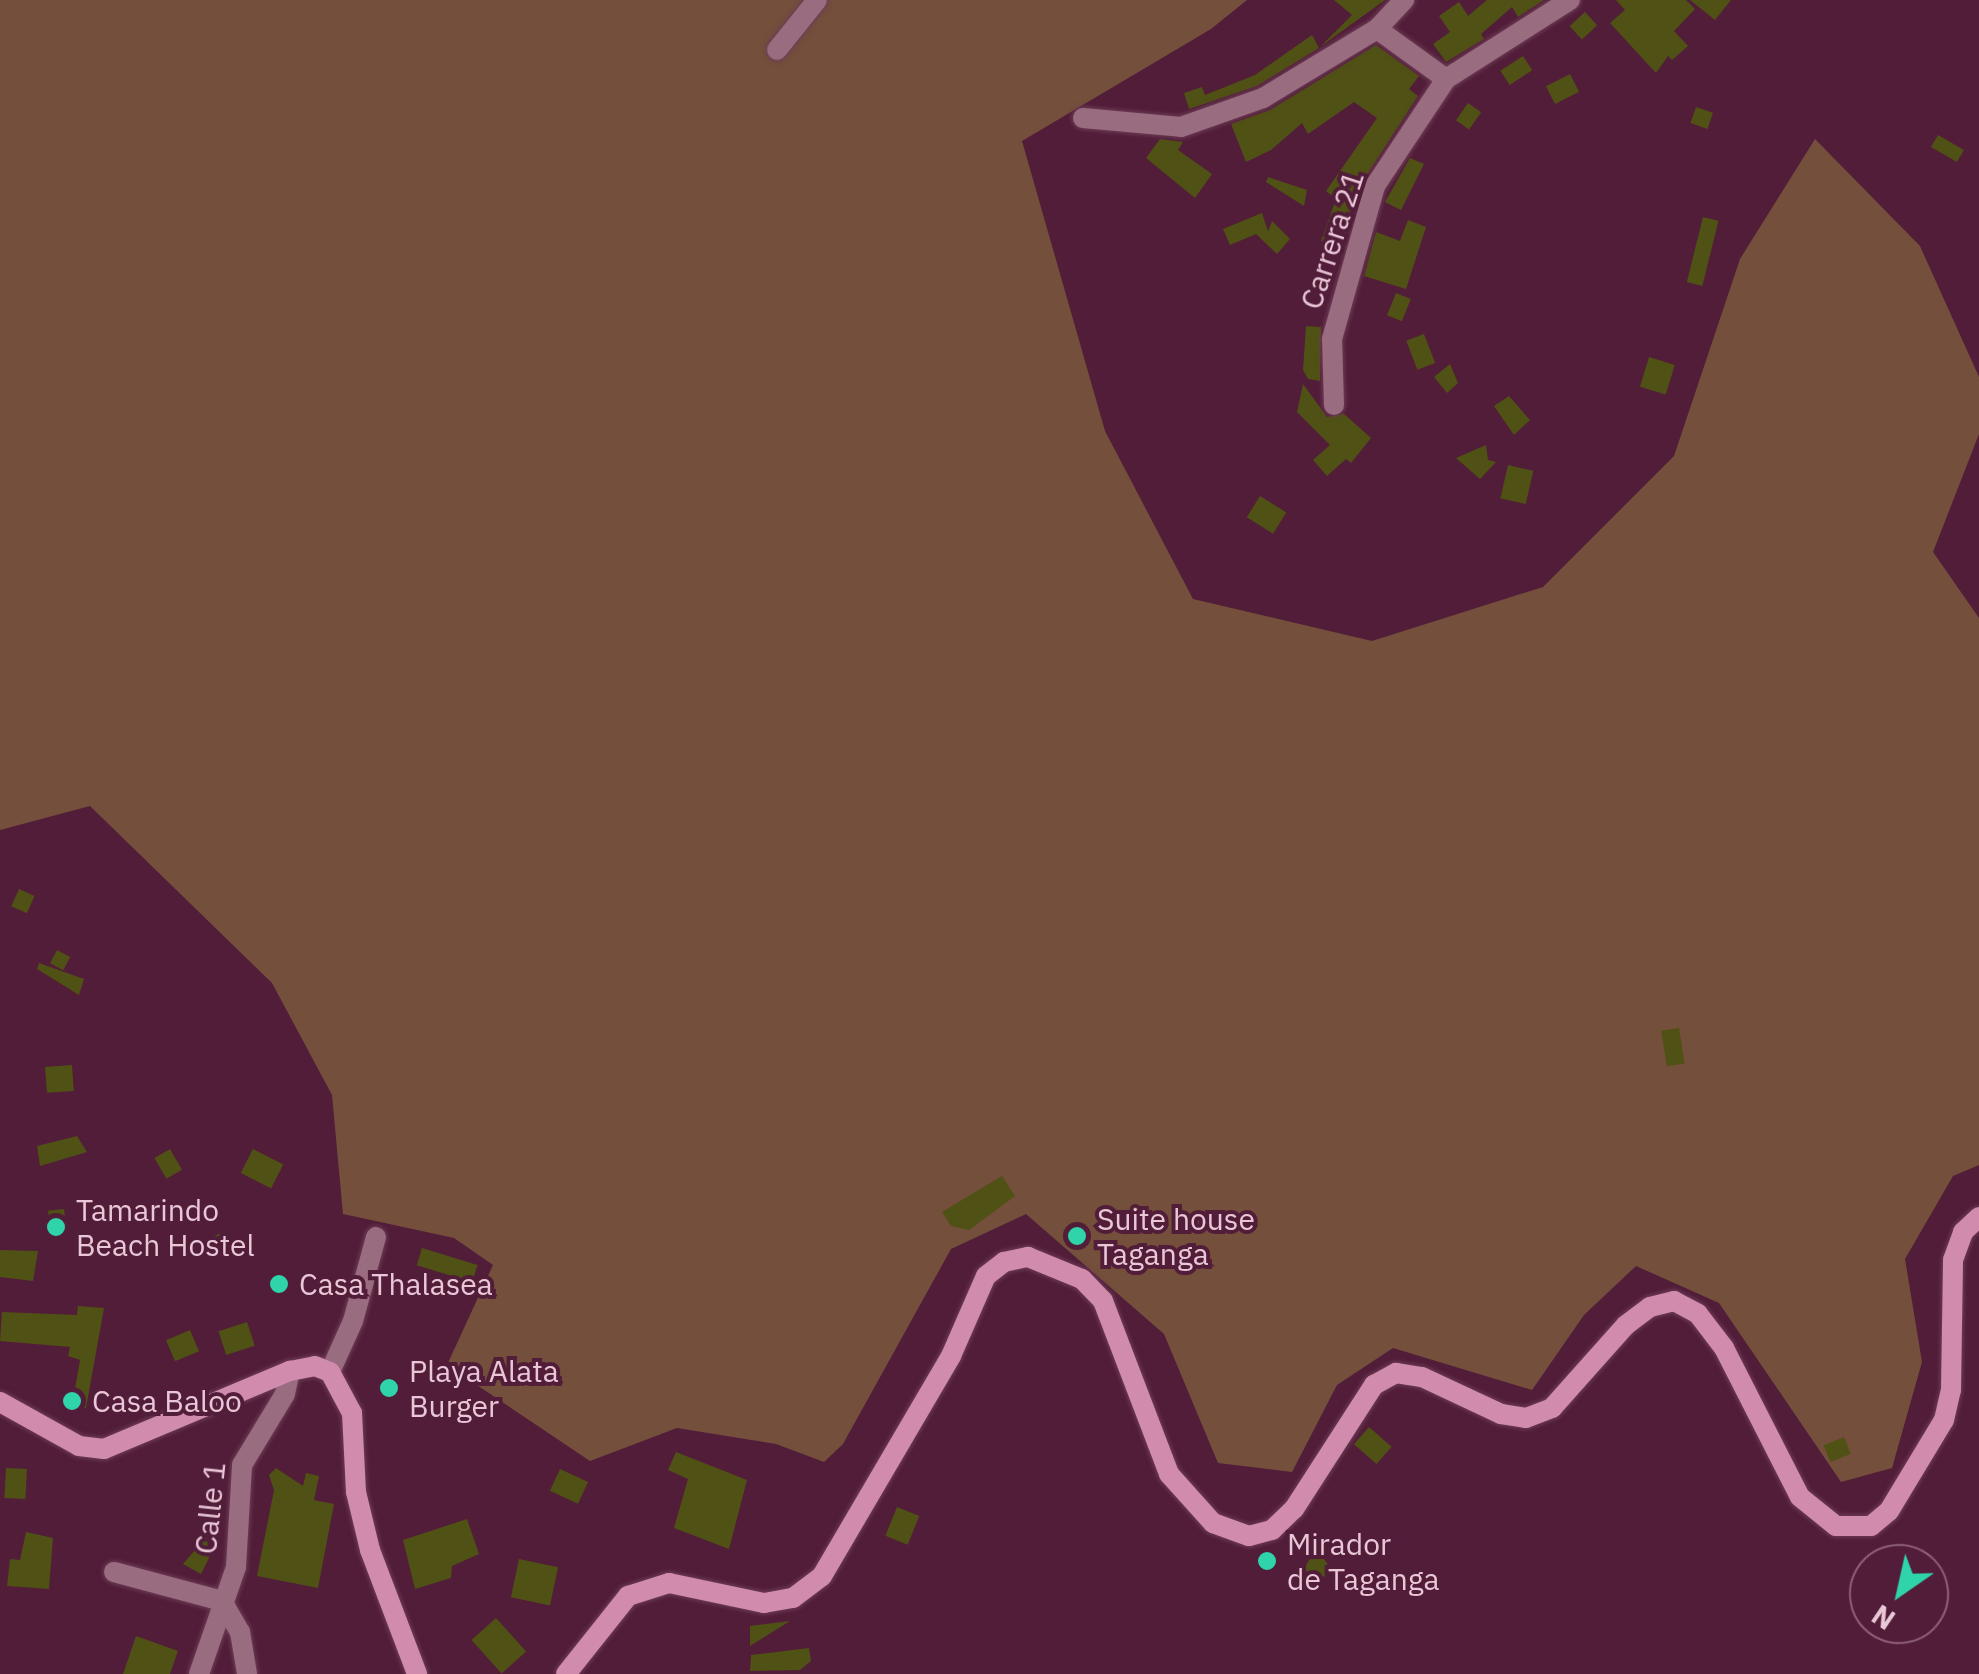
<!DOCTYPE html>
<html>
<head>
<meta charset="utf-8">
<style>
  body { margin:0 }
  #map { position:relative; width:1979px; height:1674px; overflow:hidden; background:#521d39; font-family:"IBM Plex Sans",sans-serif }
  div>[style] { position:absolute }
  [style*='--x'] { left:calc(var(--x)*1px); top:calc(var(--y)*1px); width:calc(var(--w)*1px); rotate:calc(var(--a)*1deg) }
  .green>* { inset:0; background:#744f3b }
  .building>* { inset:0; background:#505114; transform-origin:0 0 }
  .round { border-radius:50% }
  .roads { filter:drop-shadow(0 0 2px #6d3c55) drop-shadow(0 0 2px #6d3c55) }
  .street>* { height:20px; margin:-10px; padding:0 10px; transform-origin:10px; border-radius:10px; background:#996c80 }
  .secondary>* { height:20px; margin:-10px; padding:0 10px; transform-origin:10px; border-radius:10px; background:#d18bac }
  .dots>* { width:28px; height:28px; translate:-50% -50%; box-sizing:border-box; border:5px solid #521d39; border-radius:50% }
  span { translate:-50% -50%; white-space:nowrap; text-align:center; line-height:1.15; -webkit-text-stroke:8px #521d39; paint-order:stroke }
  .street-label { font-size:30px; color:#e9c7d6 }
  .poi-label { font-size:30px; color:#e9c7d6 }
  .left { translate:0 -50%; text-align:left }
  .north { position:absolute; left:1849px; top:1544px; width:100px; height:100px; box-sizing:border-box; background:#521d39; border:2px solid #8e6178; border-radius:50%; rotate:214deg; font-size:28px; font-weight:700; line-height:40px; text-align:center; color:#e9c7d6 }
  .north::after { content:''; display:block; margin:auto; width:35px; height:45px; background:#30d4aa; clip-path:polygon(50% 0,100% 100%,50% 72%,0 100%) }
</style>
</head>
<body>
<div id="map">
  <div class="green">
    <div style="clip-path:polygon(0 0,1247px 0,1211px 29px,1022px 141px,1105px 431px,1193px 599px,1372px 641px,1543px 587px,1674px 456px,1740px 259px,1815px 139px,1920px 246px,1979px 377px,1979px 434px,1933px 552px,1979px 618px,1979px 1165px,1953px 1176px,1905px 1259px,1922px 1362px,1892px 1468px,1841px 1482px,1719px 1303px,1636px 1266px,1584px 1315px,1532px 1390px,1393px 1348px,1337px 1385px,1292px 1472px,1218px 1463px,1164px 1334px,1026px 1214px,951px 1249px,843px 1444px,824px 1462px,776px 1444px,677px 1428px,590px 1461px,447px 1365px,493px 1265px,454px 1238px,343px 1214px,332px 1095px,272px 983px,90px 806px,0 830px)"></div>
  </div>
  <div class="building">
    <div style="clip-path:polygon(1334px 0,1385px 0,1320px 47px,1352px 15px)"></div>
    <div style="clip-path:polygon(1487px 0,1544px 0,1518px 17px,1512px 7px,1481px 34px,1484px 39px,1446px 62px,1433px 44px,1450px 32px,1439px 16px,1459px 2px,1468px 16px)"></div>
    <div style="clip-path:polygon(1616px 0,1686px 0,1695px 9px,1674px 31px,1688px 46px,1672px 60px,1668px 56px,1656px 73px,1610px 23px,1625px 10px)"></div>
    <div style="clip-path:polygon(1690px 0,1731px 0,1715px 20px)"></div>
    <div style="left:1585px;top:12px;width:18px;height:21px;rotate:47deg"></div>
    <div style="clip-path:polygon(1312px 35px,1319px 48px,1257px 86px,1189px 109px,1184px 93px,1202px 87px,1205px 95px,1255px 75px)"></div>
    <div style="clip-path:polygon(1376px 45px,1419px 76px,1409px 89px,1418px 96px,1353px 196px,1342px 252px,1321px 241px,1336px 199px,1326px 191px,1377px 118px,1354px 102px,1308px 134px,1302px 123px,1271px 150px,1246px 162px,1231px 124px,1270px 110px)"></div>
    <div style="left:1523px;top:56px;width:17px;height:27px;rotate:57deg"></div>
    <div style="left:1570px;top:74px;width:20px;height:27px;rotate:63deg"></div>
    <div style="left:1468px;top:103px;width:16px;height:21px;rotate:35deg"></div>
    <div style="left:1696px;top:107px;width:18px;height:17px;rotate:19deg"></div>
    <div style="left:1938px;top:135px;width:30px;height:14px;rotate:30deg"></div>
    <div style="clip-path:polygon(1160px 139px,1183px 142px,1178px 150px,1212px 174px,1195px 198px,1146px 158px)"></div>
    <div style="clip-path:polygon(1410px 158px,1424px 164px,1401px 210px,1385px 202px)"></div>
    <div style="clip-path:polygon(1268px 177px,1307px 190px,1304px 206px,1266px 182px)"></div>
    <div style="clip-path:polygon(1262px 213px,1268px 231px,1272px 221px,1290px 239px,1277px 254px,1256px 234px,1230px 245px,1223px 229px)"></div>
    <div style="left:1703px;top:217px;width:16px;height:67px;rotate:14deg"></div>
    <div style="clip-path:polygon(1408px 220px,1426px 227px,1406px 289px,1364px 276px,1376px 232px,1400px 241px)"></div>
    <div style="left:1396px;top:293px;width:16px;height:24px;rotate:22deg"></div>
    <div style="clip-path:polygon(1306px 326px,1321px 327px,1320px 381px,1308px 379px,1303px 370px)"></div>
    <div style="left:1424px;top:334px;width:31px;height:19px;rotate:69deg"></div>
    <div style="left:1649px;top:357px;width:27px;height:31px;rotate:17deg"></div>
    <div style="clip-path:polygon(1450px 364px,1458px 383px,1447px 393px,1434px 377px)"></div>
    <div style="clip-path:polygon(1303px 384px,1327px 417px,1344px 414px,1371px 438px,1351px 463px,1346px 459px,1327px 476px,1313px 460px,1330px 445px,1297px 412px)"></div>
    <div style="clip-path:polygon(1509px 396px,1530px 420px,1514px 435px,1494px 406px)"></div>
    <div style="clip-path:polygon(1486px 445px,1488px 460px,1496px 462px,1480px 479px,1456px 458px)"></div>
    <div style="left:1508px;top:465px;width:26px;height:34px;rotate:13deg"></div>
    <div style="left:1260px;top:496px;width:31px;height:25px;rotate:32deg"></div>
    <div style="left:19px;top:889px;width:17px;height:19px;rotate:24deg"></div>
    <div style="left:57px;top:950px;width:15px;height:15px;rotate:28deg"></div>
    <div style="clip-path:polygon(39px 963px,84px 979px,79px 995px,37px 969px)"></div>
    <div style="left:1679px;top:1028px;width:36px;height:18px;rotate:81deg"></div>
    <div style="left:72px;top:1065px;width:26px;height:27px;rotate:86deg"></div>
    <div style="clip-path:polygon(77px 1136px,87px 1152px,40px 1166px,37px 1146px)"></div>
    <div style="left:170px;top:1149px;width:24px;height:18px;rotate:60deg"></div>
    <div style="left:253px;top:1149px;width:34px;height:27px;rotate:27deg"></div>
    <div style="clip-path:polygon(1002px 1176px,1015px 1196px,969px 1230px,951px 1226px,942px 1212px)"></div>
    <div style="left:64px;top:1209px;width:27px;height:16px;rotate:84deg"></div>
    <div style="left:220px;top:1233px;width:15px;height:17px;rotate:58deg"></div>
    <div style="left:422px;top:1248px;width:58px;height:18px;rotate:17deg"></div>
    <div style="clip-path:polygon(0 1250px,38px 1251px,33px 1281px,0 1277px)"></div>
    <div style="clip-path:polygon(78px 1306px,104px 1308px,86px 1408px,72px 1406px,80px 1360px,68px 1356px,70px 1347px,0 1341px,2px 1312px,77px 1315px)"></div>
    <div style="left:247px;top:1322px;width:25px;height:30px;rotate:72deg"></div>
    <div style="left:190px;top:1330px;width:23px;height:26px;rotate:67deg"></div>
    <div style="left:1369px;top:1427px;width:30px;height:23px;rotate:41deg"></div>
    <div style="left:1844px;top:1437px;width:18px;height:22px;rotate:68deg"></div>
    <div style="clip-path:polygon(676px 1452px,747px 1480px,729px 1549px,674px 1528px,688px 1479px,668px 1470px)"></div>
    <div style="left:6px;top:1468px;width:21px;height:30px;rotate:3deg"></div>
    <div style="clip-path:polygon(276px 1468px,303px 1486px,306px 1473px,319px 1476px,314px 1500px,334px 1504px,318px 1588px,257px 1576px,274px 1490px,269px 1475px)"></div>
    <div style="left:560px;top:1469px;width:31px;height:24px;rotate:25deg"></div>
    <div style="left:897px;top:1507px;width:24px;height:31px;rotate:22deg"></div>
    <div style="clip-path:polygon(467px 1519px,479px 1554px,452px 1566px,451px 1578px,415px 1589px,403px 1540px)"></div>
    <div style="clip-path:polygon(26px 1532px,53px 1538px,49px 1589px,7px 1586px,10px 1559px,20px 1560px)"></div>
    <div style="clip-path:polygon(207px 1536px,209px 1558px,201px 1574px,183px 1564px)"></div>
    <div class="round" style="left:1306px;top:1557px;width:22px;height:22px"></div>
    <div style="left:519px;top:1559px;width:40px;height:39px;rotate:12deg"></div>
    <div style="left:496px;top:1618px;width:45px;height:33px;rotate:48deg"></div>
    <div style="clip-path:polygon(790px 1621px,750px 1646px,750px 1626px)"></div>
    <div style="clip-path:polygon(136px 1636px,178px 1651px,170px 1674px,123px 1674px)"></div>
    <div style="clip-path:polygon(809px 1648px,811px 1661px,800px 1670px,750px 1671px,751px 1655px)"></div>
  </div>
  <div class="roads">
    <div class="street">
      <div style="--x:1377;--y:29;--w:85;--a:35.9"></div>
      <div style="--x:777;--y:50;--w:64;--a:-51.3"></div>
      <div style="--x:1083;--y:118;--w:98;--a:5.2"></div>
      <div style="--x:1181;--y:127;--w:87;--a:-19.5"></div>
      <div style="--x:1263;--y:98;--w:133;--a:-31.2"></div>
      <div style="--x:1377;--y:29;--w:40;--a:-47"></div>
      <div style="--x:1334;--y:405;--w:66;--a:-91.7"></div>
      <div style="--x:1332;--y:339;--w:159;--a:-74.3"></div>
      <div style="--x:1375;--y:186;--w:128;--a:-56.4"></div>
      <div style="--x:1446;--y:79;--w:147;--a:-32.5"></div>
      <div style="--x:330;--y:1372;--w:56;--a:-65.7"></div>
      <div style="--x:353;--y:1321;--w:87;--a:-74.7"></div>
      <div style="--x:114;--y:1572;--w:112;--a:15"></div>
      <div style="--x:222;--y:1601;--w:36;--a:60"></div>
      <div style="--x:240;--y:1632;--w:43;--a:80.5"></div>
      <div style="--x:199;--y:1674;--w:113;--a:-70.9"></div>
      <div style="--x:236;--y:1567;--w:102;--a:-86.6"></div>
      <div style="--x:242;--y:1465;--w:83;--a:-58.8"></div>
      <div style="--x:285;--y:1394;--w:24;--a:-78"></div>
    </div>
    <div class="secondary">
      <div style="--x:0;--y:1402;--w:90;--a:29.1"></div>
      <div style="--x:79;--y:1446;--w:25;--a:7"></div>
      <div style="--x:104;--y:1449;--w:202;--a:-22.8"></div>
      <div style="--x:290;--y:1371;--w:25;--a:-11"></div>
      <div style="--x:315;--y:1366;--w:16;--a:22"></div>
      <div style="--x:330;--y:1372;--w:47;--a:61.8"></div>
      <div style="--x:352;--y:1413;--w:79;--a:87.1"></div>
      <div style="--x:356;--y:1492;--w:60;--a:76.4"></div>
      <div style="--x:370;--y:1550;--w:133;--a:69.2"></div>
      <div style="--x:566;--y:1674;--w:100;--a:-51.5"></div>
      <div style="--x:628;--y:1596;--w:43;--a:-17.6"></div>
      <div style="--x:669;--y:1583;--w:97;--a:11.9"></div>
      <div style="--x:764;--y:1603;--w:29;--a:-10"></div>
      <div style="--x:793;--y:1598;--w:36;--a:-37"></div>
      <div style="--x:822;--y:1576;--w:255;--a:-59.6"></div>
      <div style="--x:951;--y:1356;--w:87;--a:-66.4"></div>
      <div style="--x:986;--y:1276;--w:23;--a:-38"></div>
      <div style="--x:1004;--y:1262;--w:25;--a:-12"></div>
      <div style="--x:1028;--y:1257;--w:58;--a:22.2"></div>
      <div style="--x:1082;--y:1279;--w:30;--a:46"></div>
      <div style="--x:1103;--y:1301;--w:185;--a:69.1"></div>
      <div style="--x:1169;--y:1474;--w:66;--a:48.1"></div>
      <div style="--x:1213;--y:1523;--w:38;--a:20"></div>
      <div style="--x:1249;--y:1536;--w:24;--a:-15"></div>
      <div style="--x:1272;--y:1530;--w:30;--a:-44"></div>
      <div style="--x:1294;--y:1509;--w:148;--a:-57.2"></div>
      <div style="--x:1374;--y:1385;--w:25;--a:-29"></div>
      <div style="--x:1396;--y:1373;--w:26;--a:9"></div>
      <div style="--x:1422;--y:1377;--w:87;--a:25.1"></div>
      <div style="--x:1501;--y:1414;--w:25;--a:9"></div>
      <div style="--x:1526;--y:1418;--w:28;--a:-21"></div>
      <div style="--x:1552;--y:1408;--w:111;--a:-48.3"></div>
      <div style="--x:1626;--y:1325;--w:30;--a:-37"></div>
      <div style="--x:1650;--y:1307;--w:25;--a:-14"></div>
      <div style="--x:1674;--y:1301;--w:27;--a:28"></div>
      <div style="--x:1698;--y:1314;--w:43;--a:52.6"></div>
      <div style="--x:1724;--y:1348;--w:167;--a:63"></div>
      <div style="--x:1800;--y:1497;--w:46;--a:38.9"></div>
      <div style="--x:1836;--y:1526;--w:35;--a:0"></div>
      <div style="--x:1871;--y:1526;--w:23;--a:-40"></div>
      <div style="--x:1889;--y:1511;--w:106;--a:-58.9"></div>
      <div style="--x:1944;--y:1420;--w:31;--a:-77"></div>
      <div style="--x:1951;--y:1390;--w:130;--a:-89.1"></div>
      <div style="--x:1953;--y:1260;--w:30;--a:-70"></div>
      <div style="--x:1963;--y:1232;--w:22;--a:-43"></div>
    </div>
  </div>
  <div class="dots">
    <div style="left:56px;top:1227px;background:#30d4aa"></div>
    <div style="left:1077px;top:1236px;background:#30d4aa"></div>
    <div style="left:279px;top:1284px;background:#30d4aa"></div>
    <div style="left:389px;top:1388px;background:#30d4aa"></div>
    <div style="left:72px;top:1401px;background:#30d4aa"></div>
    <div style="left:1267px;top:1561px;background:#30d4aa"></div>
  </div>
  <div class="street-label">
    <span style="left:1332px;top:240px;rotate:-72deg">Carrera 21</span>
    <span style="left:210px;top:1508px;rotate:-84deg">Calle 1</span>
  </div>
  <div class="poi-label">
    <span class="left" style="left:76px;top:1227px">Tamarindo<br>Beach Hostel</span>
    <span class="left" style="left:1097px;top:1236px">Suite house<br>Taganga</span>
    <span class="left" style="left:299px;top:1284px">Casa Thalasea</span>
    <span class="left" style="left:409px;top:1388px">Playa Alata<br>Burger</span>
    <span class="left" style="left:92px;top:1401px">Casa Baloo</span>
    <span class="left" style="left:1287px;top:1561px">Mirador<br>de Taganga</span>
  </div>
  <div class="north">N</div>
</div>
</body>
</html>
